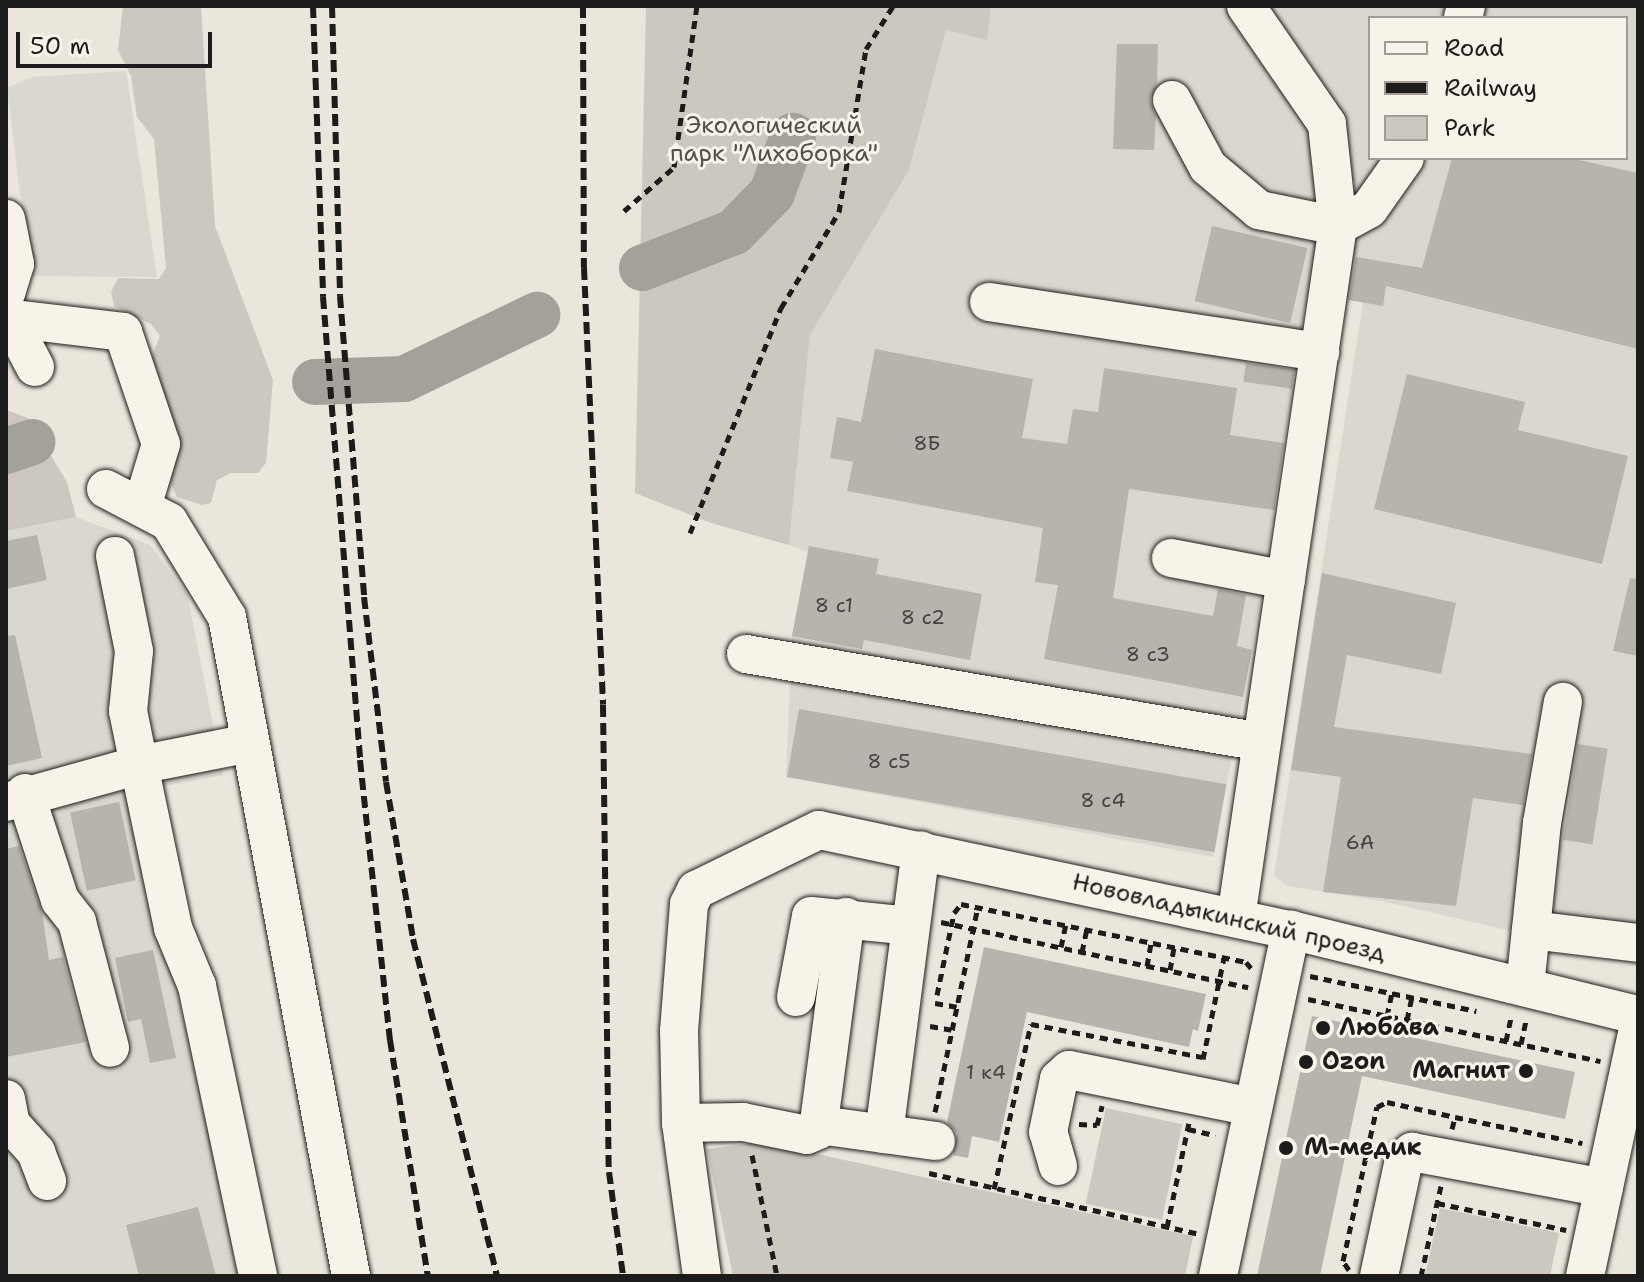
<!DOCTYPE html>
<html>
<head>
<meta charset="utf-8">
<style>
  body { margin:0 }
  #map { position:relative; width:1644px; height:1282px; overflow:hidden; background:#eae6dc; font-family:"Shantell Sans",sans-serif }
  div>[style] { position:absolute }
  [style*='--x'] { left:calc(var(--x)*1px); top:calc(var(--y)*1px); width:calc(var(--w)*1px); rotate:calc(var(--a)*1deg) }
  .built>* { inset:0; background:#dad7ce }
  .green>* { inset:0; background:#ccc8c0; transform-origin:0 0 }
  .river>* { height:46px; margin:-23px; padding:0 23px; transform-origin:23px; border-radius:23px; background:#a3a19a }
  .building>* { inset:0; background:#b6b4ac; transform-origin:0 0 }
  .path>* { height:5px; margin-top:-2.5px; transform-origin:0; background:repeating-linear-gradient(90deg,#1c1c1c 0 8px,transparent 0 14px) }
  .roads { filter:drop-shadow(0 0 2px #1c1c1c) drop-shadow(0 0 2px #1c1c1c) }
  .minor>* { height:38px; margin:-19px; padding:0 19px; transform-origin:19px; border-radius:19px; background:#f7f3e8 }
  .rail>* { height:6px; margin-top:-3px; transform-origin:0; background:repeating-linear-gradient(90deg,#1c1c1c 0 12px,transparent 0 18px) }
  .dots>* { width:22px; height:22px; translate:-50% -50%; box-sizing:border-box; border:4px solid #f7f3e8; border-radius:50% }
  span { translate:-50% -50%; white-space:nowrap; text-align:center; line-height:1.15; -webkit-text-stroke:6px #f7f3e8; paint-order:stroke }
  .number-label { font-size:20px; color:#424240 }
  .number-label span { -webkit-text-stroke-width:0 }
  .park-label { font-size:24px; color:#51504d }
  .street-label { font-size:24px; color:#1c1c1c }
  .poi-label { font-size:24px; color:#1c1c1c; font-weight:700 }
  .left { translate:0 -50%; text-align:left }
  .right { translate:-100% -50%; text-align:right }
  .frame { position:absolute; inset:0; border:8px solid #1c1c1c; pointer-events:none }
  .legend { position:absolute; left:1368px; top:16px; width:260px; height:144px; box-sizing:border-box; background:#f7f3e8; border:2px solid #9f9d96; margin:0; padding:10px 14px; list-style:none; font-size:24px; color:#1c1c1c }
  .legend li { display:flex; align-items:center; gap:16px; height:40px }
  .legend b { width:40px; border:2px solid #9f9d96 }
  .scale { position:absolute; left:16px; top:32px; width:196px; height:36px; box-sizing:border-box; border:4px solid #1c1c1c; border-top:0; padding-left:10px; font-size:24px; line-height:28px; white-space:nowrap; color:#1c1c1c; -webkit-text-stroke:6px #f7f3e8; paint-order:stroke }
</style>
</head>
<body>
<div id="map">
  <div class="built">
    <div style="clip-path:polygon(evenodd,991px 6px,1638px 6px,1638px 960px,1381px 901px,1288px 886px,1274px 876px,1363px 302px,1312px 294px,1305px 305px,1253px 644px,1213px 857px,786px 777px,792px 636px,808px 552px,789px 545px,810px 335px,909px 170px,946px 30px,987px 39px,991px 6px,1370px 18px,1626px 18px,1626px 158px,1370px 158px,1370px 18px)"></div>
    <div style="clip-path:polygon(126px 71px,157px 277px,30px 276px,7px 88px,31px 77px)"></div>
    <div style="clip-path:polygon(76px 517px,150px 545px,187px 594px,223px 775px,132px 792px,241px 1276px,6px 1276px,6px 531px)"></div>
  </div>
  <div class="green">
    <div style="clip-path:polygon(123px 6px,201px 6px,215px 226px,273px 380px,266px 463px,258px 473px,231px 473px,217px 480px,211px 503px,202px 505px,177px 497px,171px 484px,171px 456px,149px 363px,160px 336px,151px 324px,114px 306px,111px 292px,118px 278px,159px 279px,166px 268px,154px 139px,137px 117px,131px 76px,118px 50px)"></div>
    <div style="clip-path:polygon(646px 6px,991px 6px,987px 40px,946px 30px,909px 170px,810px 335px,789px 545px,711px 523px,635px 493px)"></div>
    <div style="clip-path:polygon(6px 410px,28px 418px,67px 482px,76px 517px,6px 531px)"></div>
    <div style="left:1106px;top:1108px;width:78px;height:98px;rotate:12deg"></div>
    <div style="clip-path:polygon(762px 1142px,1193px 1236px,1185px 1276px,733px 1276px,707px 1149px)"></div>
    <div style="clip-path:polygon(1440px 1208px,1559px 1233px,1550px 1276px,1425px 1276px)"></div>
  </div>
  <div class="river">
    <div style="--x:642;--y:268;--w:99;--a:-21.4"></div>
    <div style="--x:734;--y:232;--w:54;--a:-45.7"></div>
    <div style="--x:772;--y:193;--w:61;--a:-69.8"></div>
    <div style="--x:315;--y:382;--w:89;--a:-1.9"></div>
    <div style="--x:404;--y:379;--w:148;--a:-25.7"></div>
    <div style="--x:6;--y:451;--w:28;--a:-19"></div>
  </div>
  <div class="building">
    <div style="clip-path:polygon(1117px 44px,1158px 44px,1157px 85px,1150px 100px,1156px 116px,1154px 150px,1113px 149px)"></div>
    <div style="clip-path:polygon(1452px 158px,1570px 158px,1638px 173px,1638px 349px,1386px 286px,1383px 306px,1349px 300px,1356px 257px,1422px 268px)"></div>
    <div style="left:1212px;top:226px;width:98px;height:77px;rotate:13deg"></div>
    <div style="clip-path:polygon(875px 349px,1033px 379px,1022px 438px,1067px 444px,1073px 409px,1098px 412px,1104px 368px,1237px 388px,1230px 435px,1284px 443px,1274px 510px,1129px 489px,1113px 598px,1213px 616px,1218px 589px,1246px 595px,1237px 646px,1252px 650px,1243px 697px,1044px 659px,1058px 585px,1035px 582px,1043px 528px,847px 491px,853px 462px,830px 458px,837px 417px,861px 422px)"></div>
    <div style="left:1246px;top:363px;width:49px;height:19px;rotate:8deg"></div>
    <div style="clip-path:polygon(1407px 374px,1525px 402px,1518px 430px,1628px 456px,1602px 564px,1374px 509px)"></div>
    <div style="clip-path:polygon(37px 535px,47px 580px,6px 589px,6px 541px)"></div>
    <div style="clip-path:polygon(809px 546px,879px 559px,876px 574px,982px 594px,970px 660px,864px 640px,862px 649px,792px 636px)"></div>
    <div style="clip-path:polygon(1322px 573px,1456px 603px,1441px 674px,1347px 655px,1334px 727px,1532px 754px,1523px 805px,1473px 798px,1456px 906px,1323px 892px,1341px 777px,1291px 770px)"></div>
    <div style="clip-path:polygon(1630px 578px,1638px 579px,1638px 656px,1613px 651px)"></div>
    <div style="clip-path:polygon(15px 635px,42px 758px,6px 766px,6px 636px)"></div>
    <div style="left:799px;top:709px;width:434px;height:69px;rotate:10deg"></div>
    <div style="left:1578px;top:744px;width:30px;height:97px;rotate:9deg"></div>
    <div style="left:119px;top:802px;width:80px;height:50px;rotate:78deg"></div>
    <div style="clip-path:polygon(19px 846px,42px 912px,49px 960px,63px 957px,86px 1042px,6px 1057px,6px 849px)"></div>
    <div style="clip-path:polygon(984px 947px,1206px 994px,1198px 1031px,1193px 1029px,1189px 1047px,1027px 1012px,999px 1142px,972px 1136px,968px 1158px,953px 1155px,957px 1133px,947px 1122px)"></div>
    <div style="clip-path:polygon(153px 950px,176px 1058px,150px 1063px,141px 1019px,128px 1022px,115px 958px)"></div>
    <div style="clip-path:polygon(1312px 1016px,1575px 1072px,1565px 1119px,1362px 1076px,1320px 1276px,1257px 1276px)"></div>
    <div style="clip-path:polygon(198px 1207px,216px 1276px,139px 1276px,126px 1225px)"></div>
  </div>
  <div class="path">
    <div style="--x:624;--y:211;--w:67;--a:-41.3"></div>
    <div style="--x:674;--y:167;--w:163;--a:-81.9"></div>
    <div style="--x:690;--y:533;--w:243;--a:-68"></div>
    <div style="--x:781;--y:308;--w:112;--a:-58.9"></div>
    <div style="--x:839;--y:212;--w:165;--a:-80.6"></div>
    <div style="--x:866;--y:49;--w:51;--a:-57.9"></div>
    <div style="--x:941;--y:922;--w:314;--a:12"></div>
    <div style="--x:1061;--y:947;--w:24;--a:-78"></div>
    <div style="--x:1082;--y:952;--w:24;--a:-78"></div>
    <div style="--x:1147;--y:966;--w:23;--a:-80"></div>
    <div style="--x:1170;--y:970;--w:23;--a:-80"></div>
    <div style="--x:1310;--y:976;--w:170;--a:11.9"></div>
    <div style="--x:937;--y:995;--w:84;--a:-78.3"></div>
    <div style="--x:954;--y:913;--w:11;--a:-52"></div>
    <div style="--x:961;--y:904;--w:291;--a:11.5"></div>
    <div style="--x:1246;--y:962;--w:8;--a:50"></div>
    <div style="--x:1308;--y:999;--w:299;--a:12"></div>
    <div style="--x:935;--y:1003;--w:22;--a:10"></div>
    <div style="--x:1387;--y:1016;--w:24;--a:-78"></div>
    <div style="--x:1407;--y:1020;--w:24;--a:-78"></div>
    <div style="--x:930;--y:1026;--w:22;--a:10"></div>
    <div style="--x:1506;--y:1041;--w:24;--a:-78"></div>
    <div style="--x:1521;--y:1044;--w:24;--a:-78"></div>
    <div style="--x:1203;--y:1059;--w:103;--a:-78.3"></div>
    <div style="--x:935;--y:1112;--w:210;--a:-78.2"></div>
    <div style="--x:1079;--y:1124;--w:18;--a:3"></div>
    <div style="--x:1097;--y:1125;--w:20;--a:-75"></div>
    <div style="--x:1188;--y:1129;--w:28;--a:13"></div>
    <div style="--x:1452;--y:1129;--w:12;--a:-76"></div>
    <div style="--x:1455;--y:1117;--w:130;--a:11.6"></div>
    <div style="--x:752;--y:1155;--w:124;--a:78.3"></div>
    <div style="--x:929;--y:1173;--w:274;--a:12.7"></div>
    <div style="--x:1441;--y:1186;--w:17;--a:103"></div>
    <div style="--x:1437;--y:1203;--w:132;--a:11.8"></div>
    <div style="--x:994;--y:1189;--w:169;--a:-77.4"></div>
    <div style="--x:1031;--y:1024;--w:175;--a:10.9"></div>
    <div style="--x:1167;--y:1227;--w:106;--a:-78.1"></div>
    <div style="--x:1349;--y:1270;--w:11;--a:-124"></div>
    <div style="--x:1343;--y:1261;--w:158;--a:-77.6"></div>
    <div style="--x:1377;--y:1107;--w:11;--a:-27"></div>
    <div style="--x:1387;--y:1102;--w:70;--a:12.4"></div>
    <div style="--x:1421;--y:1276;--w:75;--a:-77.6"></div>
  </div>
  <div class="roads">
    <div class="minor">
      <div style="--x:1463;--y:18;--w:12;--a:-76"></div>
      <div style="--x:1172;--y:100;--w:76;--a:61.8"></div>
      <div style="--x:1208;--y:167;--w:67;--a:40.1"></div>
      <div style="--x:1259;--y:210;--w:81;--a:11.4"></div>
      <div style="--x:1338;--y:226;--w:35;--a:-29"></div>
      <div style="--x:1369;--y:209;--w:62;--a:-54.8"></div>
      <div style="--x:6;--y:219;--w:46;--a:78.7"></div>
      <div style="--x:15;--y:264;--w:30;--a:107"></div>
      <div style="--x:989;--y:302;--w:335;--a:8.6"></div>
      <div style="--x:6;--y:311;--w:63;--a:62.6"></div>
      <div style="--x:6;--y:318;--w:118;--a:6.8"></div>
      <div style="--x:123;--y:332;--w:118;--a:71.3"></div>
      <div style="--x:161;--y:444;--w:66;--a:106.8"></div>
      <div style="--x:106;--y:489;--w:71;--a:27.6"></div>
      <div style="--x:169;--y:522;--w:111;--a:58.6"></div>
      <div style="--x:227;--y:617;--w:671;--a:79.34"></div>
      <div style="--x:1171;--y:558;--w:117;--a:10.8"></div>
      <div style="--x:746;--y:654;--w:523;--a:9.68"></div>
      <div style="--x:250;--y:743;--w:113;--a:168.8"></div>
      <div style="--x:139;--y:765;--w:167;--a:78.2"></div>
      <div style="--x:173;--y:928;--w:63;--a:67.5"></div>
      <div style="--x:197;--y:986;--w:296;--a:78.1"></div>
      <div style="--x:25;--y:793;--w:113;--a:71.9"></div>
      <div style="--x:60;--y:900;--w:28;--a:52"></div>
      <div style="--x:77;--y:922;--w:130;--a:75.3"></div>
      <div style="--x:6;--y:802;--w:138;--a:-15.5"></div>
      <div style="--x:139;--y:765;--w:55;--a:-101.5"></div>
      <div style="--x:128;--y:711;--w:60;--a:-84.3"></div>
      <div style="--x:134;--y:651;--w:97;--a:-101.3"></div>
      <div style="--x:1236;--y:918;--w:699;--a:-81.62"></div>
      <div style="--x:1338;--y:226;--w:103;--a:-96.2"></div>
      <div style="--x:1327;--y:124;--w:143;--a:-124.5"></div>
      <div style="--x:1531;--y:930;--w:108;--a:6.9"></div>
      <div style="--x:1525;--y:987;--w:165;--a:-84.1"></div>
      <div style="--x:1542;--y:823;--w:123;--a:-80.2"></div>
      <div style="--x:796;--y:997;--w:82;--a:-79.5"></div>
      <div style="--x:811;--y:916;--w:100;--a:5.7"></div>
      <div style="--x:6;--y:1099;--w:25;--a:79"></div>
      <div style="--x:11;--y:1124;--w:38;--a:48"></div>
      <div style="--x:36;--y:1152;--w:31;--a:69"></div>
      <div style="--x:681;--y:1123;--w:62;--a:-0.9"></div>
      <div style="--x:743;--y:1122;--w:65;--a:11.5"></div>
      <div style="--x:807;--y:1135;--w:12;--a:-24"></div>
      <div style="--x:818;--y:1130;--w:215;--a:-82.5"></div>
      <div style="--x:819;--y:1125;--w:118;--a:7.8"></div>
      <div style="--x:884;--y:1134;--w:286;--a:-82.6"></div>
      <div style="--x:1058;--y:1166;--w:35;--a:-106"></div>
      <div style="--x:1048;--y:1132;--w:54;--a:-78.3"></div>
      <div style="--x:1059;--y:1079;--w:13;--a:-42"></div>
      <div style="--x:1069;--y:1070;--w:188;--a:11.4"></div>
      <div style="--x:702;--y:1276;--w:154;--a:-97.8"></div>
      <div style="--x:681;--y:1123;--w:92;--a:-91.2"></div>
      <div style="--x:679;--y:1031;--w:127;--a:-85.5"></div>
      <div style="--x:689;--y:904;--w:16;--a:-63"></div>
      <div style="--x:696;--y:890;--w:137;--a:-26"></div>
      <div style="--x:819;--y:830;--w:482;--a:12"></div>
      <div style="--x:1291;--y:930;--w:357;--a:13.8"></div>
      <div style="--x:1218;--y:1276;--w:354;--a:-78.1"></div>
      <div style="--x:1379;--y:1276;--w:120;--a:-77.9"></div>
      <div style="--x:1404;--y:1159;--w:11;--a:-41"></div>
      <div style="--x:1412;--y:1152;--w:195;--a:10.6"></div>
      <div style="--x:1585;--y:1276;--w:254;--a:-77.9"></div>
    </div>
  </div>
  <div class="rail">
    <div style="--x:313;--y:6;--w:291;--a:88"></div>
    <div style="--x:323;--y:297;--w:464;--a:85.4"></div>
    <div style="--x:360;--y:760;--w:282;--a:83.9"></div>
    <div style="--x:390;--y:1040;--w:239;--a:80.9"></div>
    <div style="--x:332;--y:6;--w:290;--a:88.4"></div>
    <div style="--x:340;--y:296;--w:302;--a:85.4"></div>
    <div style="--x:364;--y:597;--w:186;--a:83.2"></div>
    <div style="--x:386;--y:782;--w:159;--a:80.2"></div>
    <div style="--x:413;--y:939;--w:347;--a:76"></div>
    <div style="--x:583;--y:6;--w:262;--a:89.8"></div>
    <div style="--x:584;--y:268;--w:437;--a:87.5"></div>
    <div style="--x:603;--y:705;--w:467;--a:89.3"></div>
    <div style="--x:609;--y:1172;--w:105;--a:82.3"></div>
  </div>
  <div class="dots">
    <div style="left:1323px;top:1028px;background:#1c1c1c"></div>
    <div style="left:1306px;top:1062px;background:#1c1c1c"></div>
    <div style="left:1526px;top:1071px;background:#1c1c1c"></div>
    <div style="left:1286px;top:1148px;background:#1c1c1c"></div>
  </div>
  <div class="number-label">
    <span style="left:927px;top:443px">8Б</span>
    <span style="left:834px;top:605px">8 с1</span>
    <span style="left:923px;top:617px">8 с2</span>
    <span style="left:1148px;top:654px">8 с3</span>
    <span style="left:889px;top:761px">8 с5</span>
    <span style="left:1103px;top:800px">8 с4</span>
    <span style="left:1360px;top:842px">6А</span>
    <span style="left:986px;top:1072px">1 к4</span>
  </div>
  <div class="park-label">
    <span style="left:774px;top:140px">Экологический<br>парк "Лихоборка"</span>
  </div>
  <div class="street-label">
    <span style="left:1229px;top:918px;rotate:13deg">Нововладыкинский проезд</span>
  </div>
  <div class="poi-label">
    <span class="left" style="left:1339px;top:1028px">Любава</span>
    <span class="left" style="left:1322px;top:1062px">Ozon</span>
    <span class="right" style="left:1510px;top:1071px">Магнит</span>
    <span class="left" style="left:1304px;top:1148px">М-медик</span>
  </div>
  <div class="frame"></div>
  <ul class="legend">
  <li><b style="height:10px;background:#f7f3e8"></b>Road</li>
  <li><b style="height:10px;background:#1c1c1c"></b>Railway</li>
  <li><b style="height:22px;background:#ccc8c0"></b>Park</li>
  </ul>
  <div class="scale">50 m</div>
</div>
</body>
</html>
